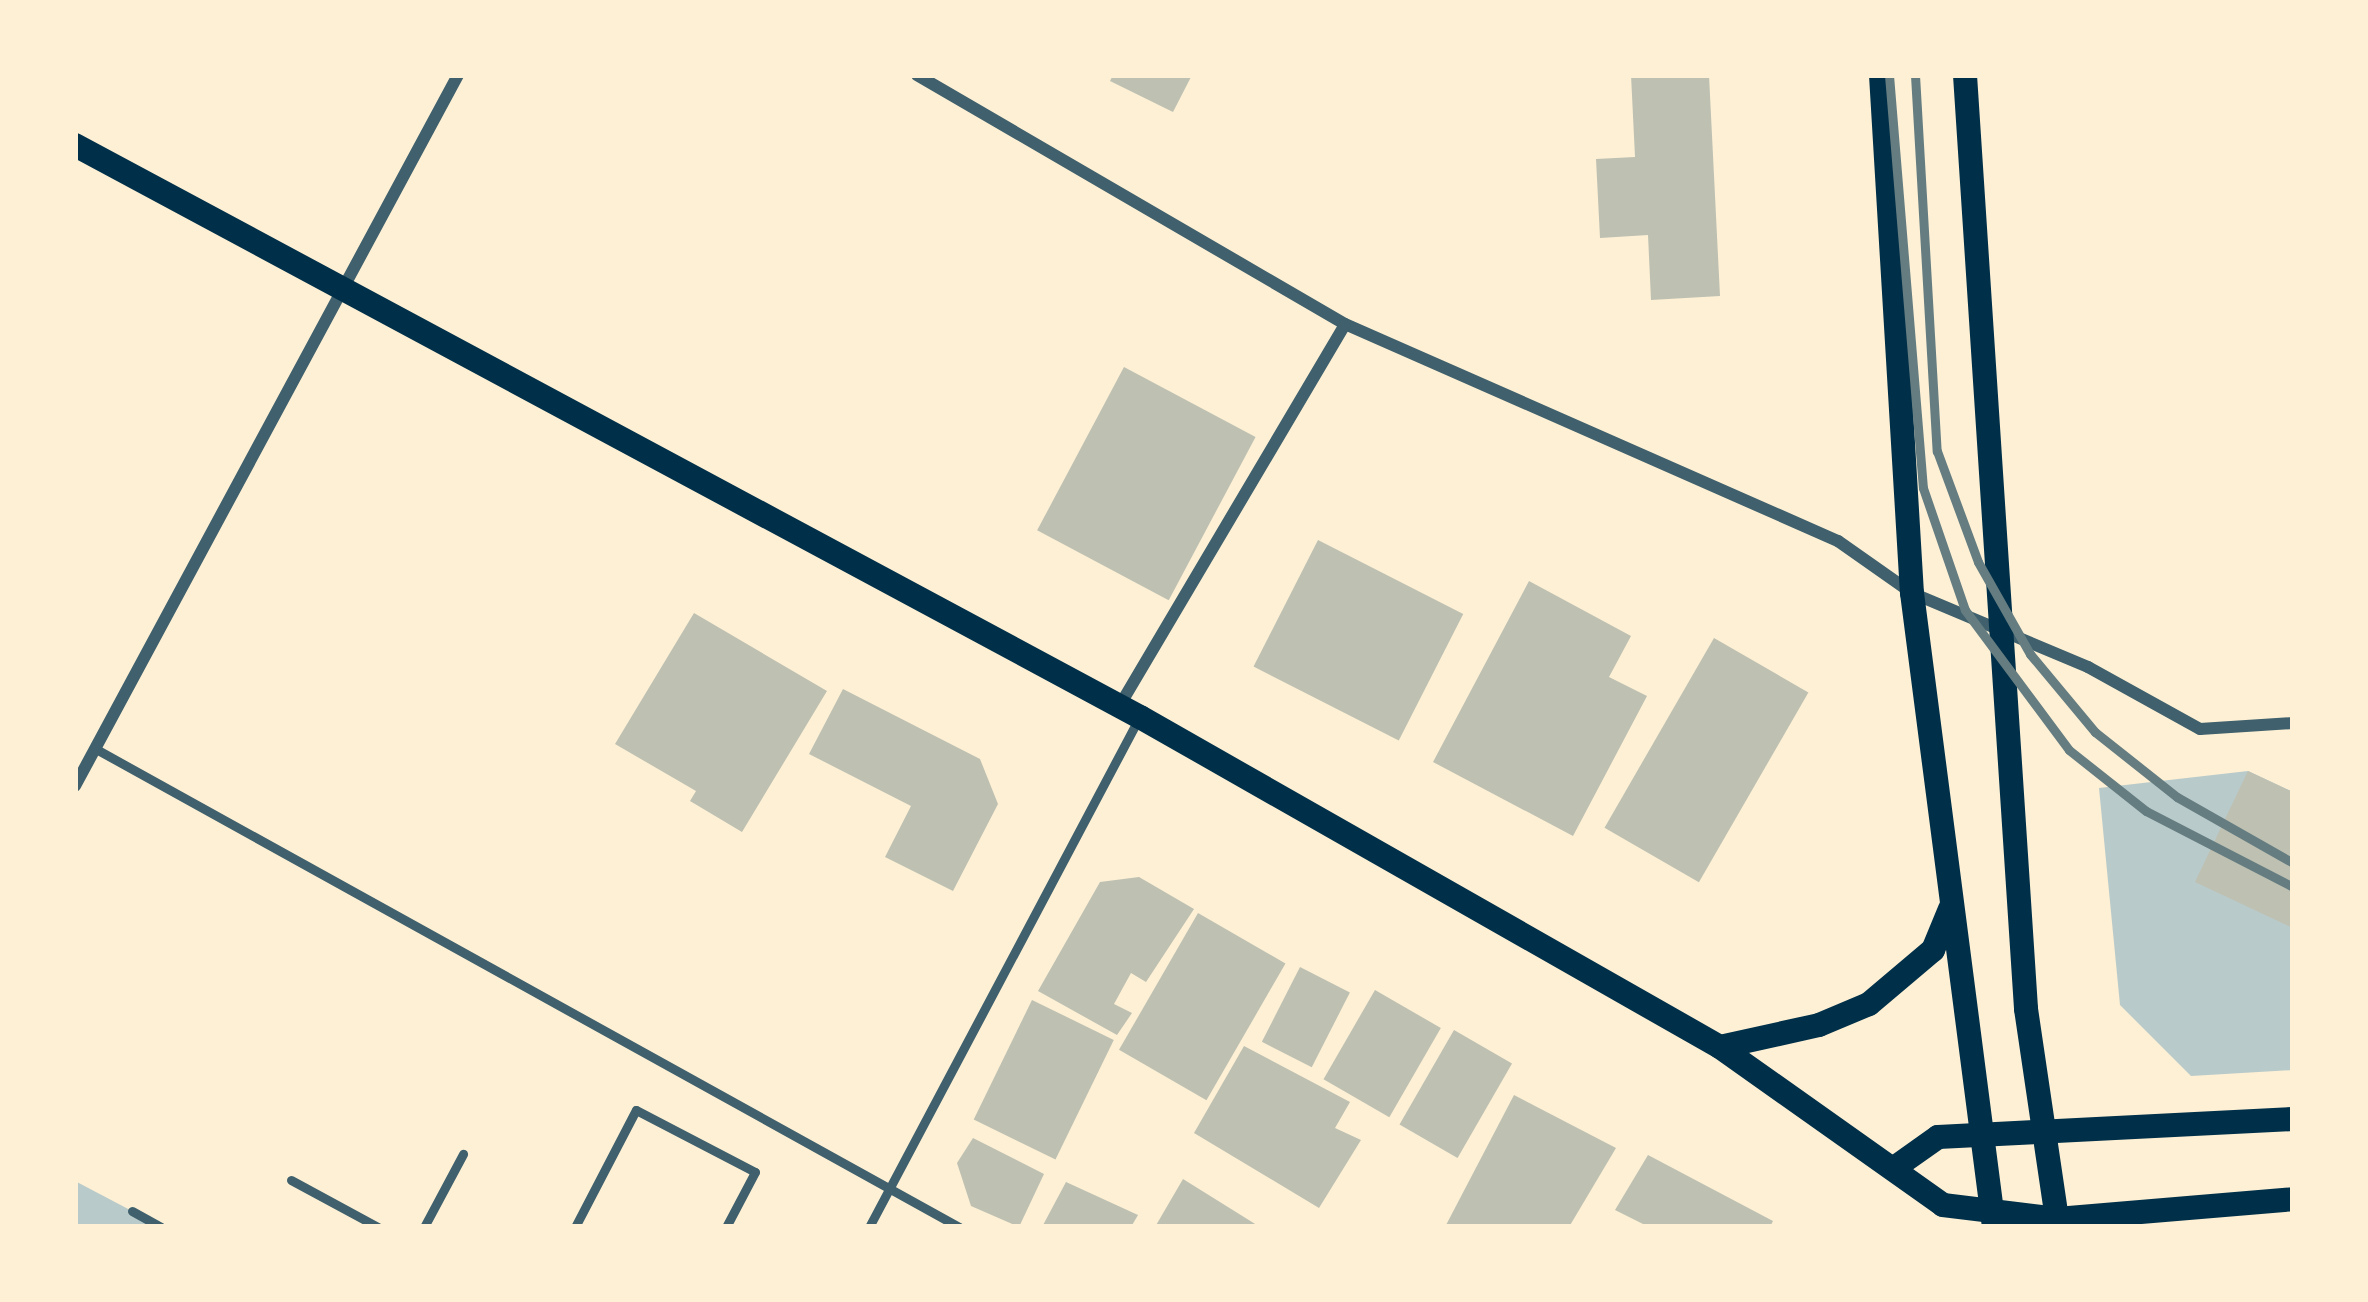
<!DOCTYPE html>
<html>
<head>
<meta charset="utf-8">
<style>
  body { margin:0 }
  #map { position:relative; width:2368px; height:1302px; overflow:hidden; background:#fdf0d5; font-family:Cabin,sans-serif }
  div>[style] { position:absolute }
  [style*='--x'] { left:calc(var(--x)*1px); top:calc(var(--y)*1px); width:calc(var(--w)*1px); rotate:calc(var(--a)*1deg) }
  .green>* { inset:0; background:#b9caca }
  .building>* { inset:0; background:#bec0b2; transform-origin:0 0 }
  .service>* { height:9px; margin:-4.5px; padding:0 4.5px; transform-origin:4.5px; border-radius:4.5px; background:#3f606c }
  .minor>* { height:12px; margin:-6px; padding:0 6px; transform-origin:6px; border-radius:6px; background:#3f606c }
  .secondary>* { height:24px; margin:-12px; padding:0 12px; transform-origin:12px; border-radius:12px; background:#003049 }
  .rail>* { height:9px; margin:-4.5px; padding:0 4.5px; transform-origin:4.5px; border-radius:4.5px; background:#657d81 }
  span { translate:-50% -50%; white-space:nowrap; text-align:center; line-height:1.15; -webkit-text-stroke:9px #fdf0d5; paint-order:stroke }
  .frame { position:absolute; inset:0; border:78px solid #fdf0d5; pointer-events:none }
</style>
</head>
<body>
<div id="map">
  <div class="green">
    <div style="clip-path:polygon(2248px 771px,2293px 792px,2293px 1070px,2191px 1076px,2120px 1005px,2099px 788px)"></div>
    <div style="clip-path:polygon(75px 1181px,132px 1211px,161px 1227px,75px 1227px)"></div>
  </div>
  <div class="building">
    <div style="clip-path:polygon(1113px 75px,1192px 75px,1173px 112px,1110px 81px)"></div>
    <div style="clip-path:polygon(1631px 75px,1709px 75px,1720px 296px,1651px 300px,1648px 235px,1600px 238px,1596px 159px,1635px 157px)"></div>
    <div style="left:1124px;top:367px;width:149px;height:185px;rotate:28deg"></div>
    <div style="left:1318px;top:540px;width:163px;height:142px;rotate:27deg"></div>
    <div style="clip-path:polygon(1529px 581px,1631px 636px,1609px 677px,1647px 696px,1573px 836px,1433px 762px)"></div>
    <div style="clip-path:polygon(694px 613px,827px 691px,742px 832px,690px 801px,696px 791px,615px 744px)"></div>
    <div style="left:1714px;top:638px;width:109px;height:219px;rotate:30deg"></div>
    <div style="clip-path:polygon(843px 689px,980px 759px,998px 804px,953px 891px,885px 857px,911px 806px,809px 754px)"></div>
    <div style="clip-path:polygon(2248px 771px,2293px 792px,2293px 928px,2195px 882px)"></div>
    <div style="clip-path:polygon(1139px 877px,1194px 909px,1146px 982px,1131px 973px,1114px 1004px,1132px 1013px,1117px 1035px,1038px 991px,1100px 882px)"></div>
    <div style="left:1198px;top:913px;width:101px;height:158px;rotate:30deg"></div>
    <div style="left:1300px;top:967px;width:56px;height:84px;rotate:27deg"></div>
    <div style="left:1375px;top:990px;width:76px;height:103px;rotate:30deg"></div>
    <div style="left:1032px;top:1000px;width:91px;height:133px;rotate:26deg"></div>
    <div style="left:1454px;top:1030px;width:67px;height:109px;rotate:30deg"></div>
    <div style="clip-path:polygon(1244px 1046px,1350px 1102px,1335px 1128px,1361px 1140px,1319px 1208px,1194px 1133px)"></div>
    <div style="clip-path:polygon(1514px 1095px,1616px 1148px,1569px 1227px,1445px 1227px)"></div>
    <div style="clip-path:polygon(973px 1138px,1044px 1174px,1019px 1227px,971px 1206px,957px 1163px)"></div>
    <div style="clip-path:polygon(1648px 1155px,1773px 1221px,1770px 1227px,1649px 1227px,1615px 1210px)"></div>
    <div style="clip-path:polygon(1183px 1179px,1260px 1227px,1155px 1227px)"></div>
    <div style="clip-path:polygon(1066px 1182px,1138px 1215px,1131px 1227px,1042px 1227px)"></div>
  </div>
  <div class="service">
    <div style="--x:96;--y:749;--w:987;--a:28.98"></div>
    <div style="--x:291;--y:1180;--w:99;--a:28.4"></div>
    <div style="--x:132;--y:1211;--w:33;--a:29"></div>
    <div style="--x:424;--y:1227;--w:83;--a:-61.9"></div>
    <div style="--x:575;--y:1227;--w:132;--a:-62.5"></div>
    <div style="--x:636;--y:1110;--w:134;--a:27.5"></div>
    <div style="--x:755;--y:1172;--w:62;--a:117.8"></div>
    <div style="--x:869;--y:1227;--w:576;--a:-62.06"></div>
  </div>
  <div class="minor">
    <div style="--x:917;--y:75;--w:495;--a:30.2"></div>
    <div style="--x:1345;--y:324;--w:539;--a:23.76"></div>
    <div style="--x:1838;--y:541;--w:90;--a:35.1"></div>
    <div style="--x:1912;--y:593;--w:191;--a:22.8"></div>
    <div style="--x:2088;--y:667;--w:128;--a:29"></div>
    <div style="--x:2200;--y:729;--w:93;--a:-3.7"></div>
    <div style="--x:1120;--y:705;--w:442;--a:-59.4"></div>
    <div style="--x:75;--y:786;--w:808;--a:-61.69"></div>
  </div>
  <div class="secondary">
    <div style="--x:1881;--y:75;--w:519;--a:86.58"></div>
    <div style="--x:1912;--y:593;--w:639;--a:82.63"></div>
    <div style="--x:1965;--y:75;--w:936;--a:86.26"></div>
    <div style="--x:2026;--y:1009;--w:220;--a:81.6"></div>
    <div style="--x:75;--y:145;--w:1209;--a:28.24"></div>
    <div style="--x:1140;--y:717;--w:667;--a:29.64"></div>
    <div style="--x:1720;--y:1047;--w:273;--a:35.3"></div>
    <div style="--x:1943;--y:1205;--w:115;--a:7"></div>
    <div style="--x:2057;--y:1219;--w:237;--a:-4.8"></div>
    <div style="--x:1720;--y:1047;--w:101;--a:-12.5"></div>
    <div style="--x:1819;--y:1025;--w:54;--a:-22.8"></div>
    <div style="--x:1869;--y:1004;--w:84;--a:-40.2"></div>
    <div style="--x:1933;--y:950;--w:44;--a:-67.5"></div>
    <div style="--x:1897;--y:1166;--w:50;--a:-35.3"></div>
    <div style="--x:1938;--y:1137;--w:355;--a:-2.9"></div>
  </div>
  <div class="rail">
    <div style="--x:1889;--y:75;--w:414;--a:85.3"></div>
    <div style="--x:1923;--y:488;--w:129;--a:71"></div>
    <div style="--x:1965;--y:610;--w:174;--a:53.4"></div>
    <div style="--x:2069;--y:750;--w:98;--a:38.4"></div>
    <div style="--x:2146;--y:811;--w:165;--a:27.3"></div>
    <div style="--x:1915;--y:75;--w:377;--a:86.7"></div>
    <div style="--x:1937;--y:451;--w:118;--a:69.7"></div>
    <div style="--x:1978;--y:562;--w:106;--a:60.5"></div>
    <div style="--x:2030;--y:654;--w:102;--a:50.2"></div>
    <div style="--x:2095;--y:732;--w:105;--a:38.4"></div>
    <div style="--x:2177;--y:797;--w:133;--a:29.6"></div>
  </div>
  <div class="frame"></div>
</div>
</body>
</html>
